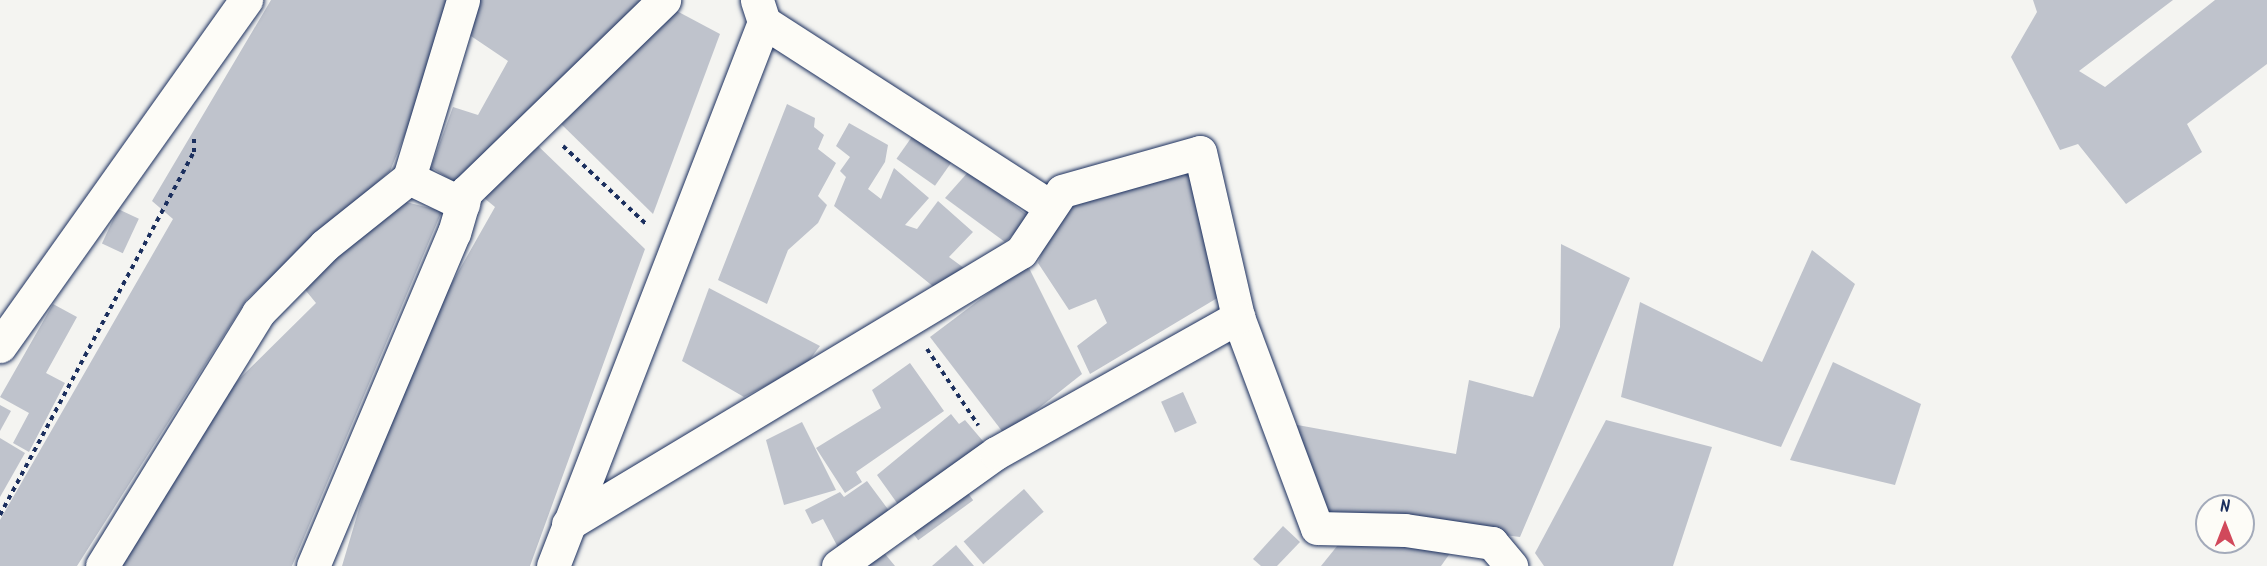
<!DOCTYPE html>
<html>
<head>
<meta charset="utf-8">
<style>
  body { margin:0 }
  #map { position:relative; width:2267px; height:566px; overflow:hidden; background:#f4f4f1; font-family:Kalam,sans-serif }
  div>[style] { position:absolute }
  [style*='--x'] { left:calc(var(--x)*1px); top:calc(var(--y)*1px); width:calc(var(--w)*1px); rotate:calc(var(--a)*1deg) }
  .building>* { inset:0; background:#bfc3cc; transform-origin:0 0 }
  .path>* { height:4px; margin-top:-2px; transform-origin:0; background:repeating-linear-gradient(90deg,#1b2f5e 0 4.5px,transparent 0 9px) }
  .roads { filter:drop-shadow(0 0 2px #1b2f5e) drop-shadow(0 0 2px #1b2f5e) }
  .minor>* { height:33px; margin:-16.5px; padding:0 16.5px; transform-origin:16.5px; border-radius:16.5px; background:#fdfcf7 }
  span { translate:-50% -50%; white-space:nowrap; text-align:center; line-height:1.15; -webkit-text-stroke:6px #fdfcf7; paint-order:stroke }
  .north { position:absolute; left:2195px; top:494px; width:60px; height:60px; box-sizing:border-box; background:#fdfcf7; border:2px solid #a3aaba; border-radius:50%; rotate:0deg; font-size:16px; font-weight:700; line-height:24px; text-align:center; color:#1b2f5e }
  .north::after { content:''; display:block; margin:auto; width:21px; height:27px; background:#d1495b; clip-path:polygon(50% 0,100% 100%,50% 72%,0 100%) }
</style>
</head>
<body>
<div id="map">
  <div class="building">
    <div style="clip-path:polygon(271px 0,449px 0,424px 89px,390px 171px,247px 299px,77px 566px,0 566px,0 520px,173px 219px,152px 201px)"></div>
    <div style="clip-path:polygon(478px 0,645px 0,457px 184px,431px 167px,453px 107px,478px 115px,508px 61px,468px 34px)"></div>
    <div style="clip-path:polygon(2033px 0,2173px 0,2079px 71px,2105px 87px,2215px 0,2267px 0,2267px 64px,2187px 124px,2202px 152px,2126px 204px,2078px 144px,2060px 150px,2011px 57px,2037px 12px)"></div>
    <div style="clip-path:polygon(673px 9px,720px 34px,653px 214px,556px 119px)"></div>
    <div style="clip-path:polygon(787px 104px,815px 118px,814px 127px,824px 135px,818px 149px,836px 163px,818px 196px,827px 205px,818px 223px,788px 250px,767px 304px,718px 280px)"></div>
    <div style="clip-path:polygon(849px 123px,888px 145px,885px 162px,868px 189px,881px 199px,894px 168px,929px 198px,905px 225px,917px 229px,938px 201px,973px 232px,949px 257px,968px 271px,940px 292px,834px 206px,846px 177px,840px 171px,850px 157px,836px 146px)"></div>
    <div style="left:916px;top:131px;width:47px;height:34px;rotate:35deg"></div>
    <div style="clip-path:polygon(535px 143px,645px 249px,530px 566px,342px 566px,398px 378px,495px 207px,478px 193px)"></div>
    <div style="clip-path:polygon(1191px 169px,1229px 291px,1090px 374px,1077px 346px,1107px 323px,1096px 299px,1069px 310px,1038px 263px,1051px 225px,1088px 190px)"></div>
    <div style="clip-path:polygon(969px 171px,1031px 218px,1005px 242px,945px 198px)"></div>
    <div style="clip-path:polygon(402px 201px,442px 211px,292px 566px,110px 566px,174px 456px,240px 378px,316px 303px,302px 286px)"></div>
    <div style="left:118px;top:209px;width:23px;height:38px;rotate:25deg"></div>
    <div style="clip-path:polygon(1561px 244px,1630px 278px,1520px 537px,1327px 512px,1292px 424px,1456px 454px,1469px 380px,1533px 397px,1560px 327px)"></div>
    <div style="clip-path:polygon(1812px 250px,1855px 284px,1781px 447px,1621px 397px,1640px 302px,1762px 362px)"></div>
    <div style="clip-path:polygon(1027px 264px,1082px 374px,1005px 435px,930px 337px)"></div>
    <div style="clip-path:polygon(709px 288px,820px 346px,805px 366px,744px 397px,682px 361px)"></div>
    <div style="clip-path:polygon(53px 304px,77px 317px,46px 373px,65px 383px,29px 452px,13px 443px,29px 413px,0 397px)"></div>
    <div style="clip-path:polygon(1833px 362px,1921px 404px,1895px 485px,1790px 460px)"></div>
    <div style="clip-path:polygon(910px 363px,944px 411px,856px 472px,862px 482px,845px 493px,816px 448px,881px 408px,872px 390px)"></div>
    <div style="left:1183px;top:392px;width:34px;height:24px;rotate:66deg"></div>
    <div style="clip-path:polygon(0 405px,11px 411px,0 431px)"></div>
    <div style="clip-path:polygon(951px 414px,959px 424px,965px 420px,988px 447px,902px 510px,877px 475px)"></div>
    <div style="clip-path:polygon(1606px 420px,1712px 447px,1673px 566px,1544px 566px,1535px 553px)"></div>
    <div style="clip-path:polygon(802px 422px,836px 490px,784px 505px,766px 440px)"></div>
    <div style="clip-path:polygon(0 438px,25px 453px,0 497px)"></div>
    <div style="clip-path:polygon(867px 481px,890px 512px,842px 555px,823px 519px,812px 524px,805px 510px,840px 492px,844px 497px)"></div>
    <div style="left:962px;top:485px;width:19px;height:68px;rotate:54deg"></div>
    <div style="left:1024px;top:489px;width:30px;height:80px;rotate:49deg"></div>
    <div style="clip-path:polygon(1283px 526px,1300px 542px,1277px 566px,1261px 566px,1253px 559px)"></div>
    <div style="clip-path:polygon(1346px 535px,1453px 549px,1441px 566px,1321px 566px)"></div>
    <div style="clip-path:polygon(956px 545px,974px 566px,932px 566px)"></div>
    <div style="clip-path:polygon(881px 549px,895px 566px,860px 566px)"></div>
  </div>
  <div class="path">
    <div style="--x:563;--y:146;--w:115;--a:43.2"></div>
    <div style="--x:927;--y:349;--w:92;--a:56.1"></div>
    <div style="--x:0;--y:515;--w:412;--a:-61.9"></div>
    <div style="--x:194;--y:152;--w:17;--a:-90"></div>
  </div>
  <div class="roads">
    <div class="minor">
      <div style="--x:764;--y:22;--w:341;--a:32.8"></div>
      <div style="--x:409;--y:178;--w:60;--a:25.7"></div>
      <div style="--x:0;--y:346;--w:425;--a:-54.6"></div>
      <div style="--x:568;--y:524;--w:528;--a:-30.98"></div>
      <div style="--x:1021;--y:252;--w:73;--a:-56.1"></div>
      <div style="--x:1062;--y:191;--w:143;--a:-15.8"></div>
      <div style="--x:1200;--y:152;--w:169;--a:77"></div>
      <div style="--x:1238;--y:317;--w:225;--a:69.5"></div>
      <div style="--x:1317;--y:528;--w:88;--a:1.3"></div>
      <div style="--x:1405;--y:530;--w:88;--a:8.5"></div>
      <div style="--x:1492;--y:543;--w:30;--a:50"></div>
      <div style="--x:102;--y:566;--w:297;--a:-58.3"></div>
      <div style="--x:258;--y:313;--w:95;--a:-45.4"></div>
      <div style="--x:325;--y:245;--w:107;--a:-38.6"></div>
      <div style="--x:409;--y:178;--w:186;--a:-73.1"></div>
      <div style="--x:313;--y:566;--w:362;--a:-67.1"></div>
      <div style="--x:454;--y:233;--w:43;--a:-73.7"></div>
      <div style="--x:466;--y:192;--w:276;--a:-44.1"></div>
      <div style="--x:553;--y:566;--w:583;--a:-68.8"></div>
      <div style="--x:764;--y:22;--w:23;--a:-108"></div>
      <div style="--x:838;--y:566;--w:194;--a:-35.6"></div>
      <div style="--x:996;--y:453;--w:278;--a:-29.3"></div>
    </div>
  </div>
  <div class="north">N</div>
</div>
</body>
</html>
